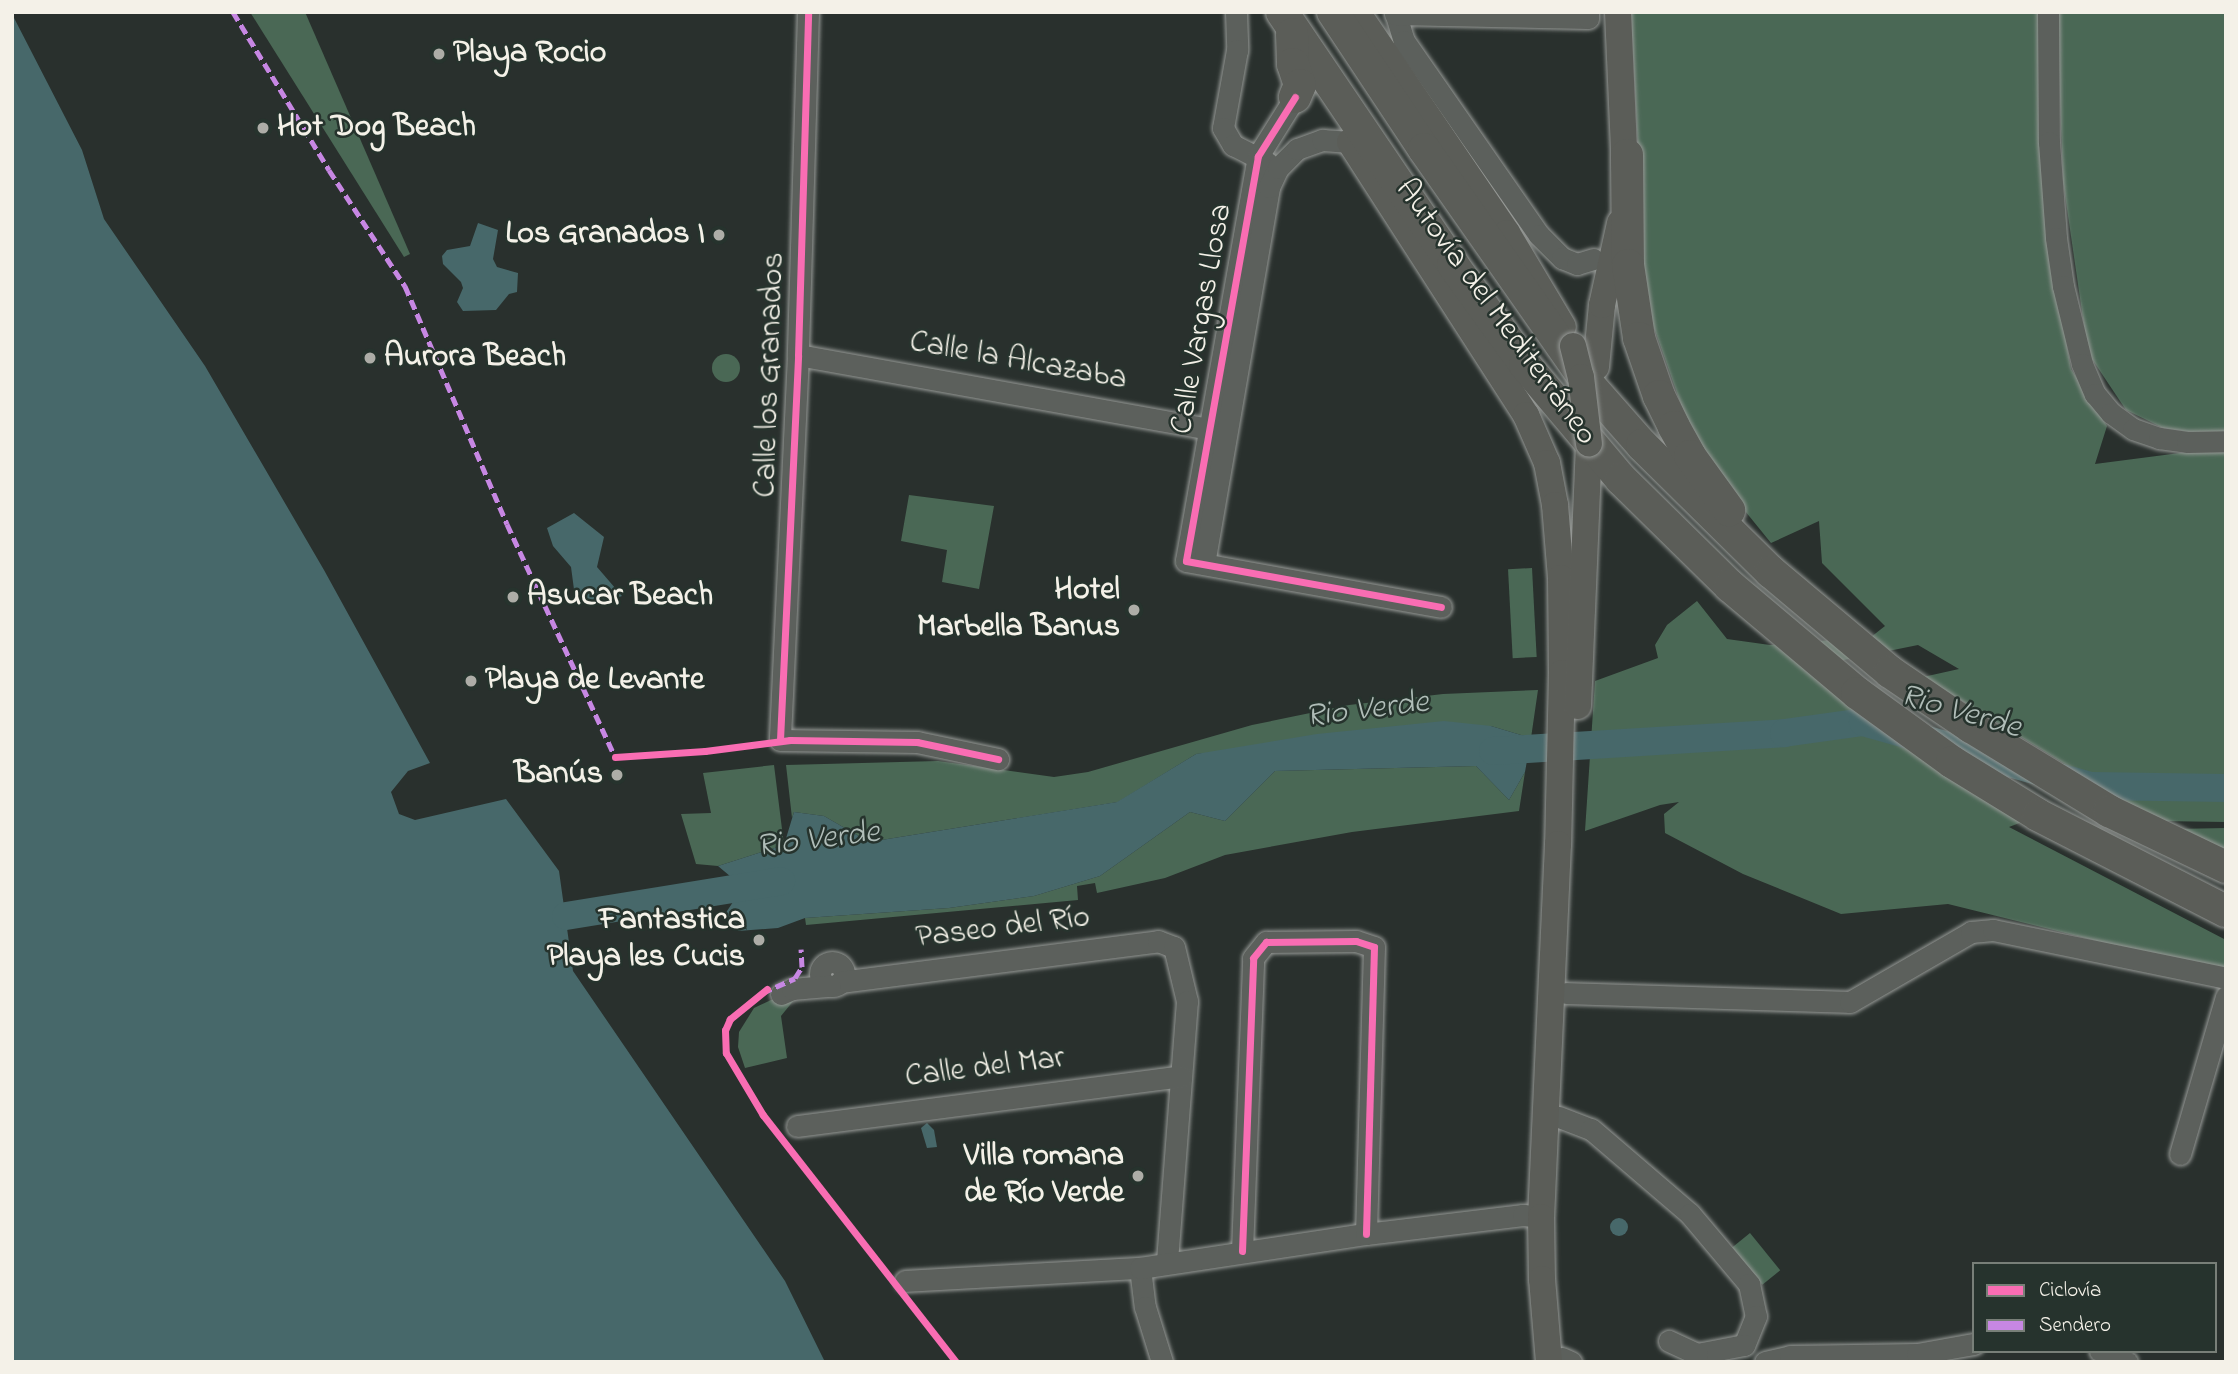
<!DOCTYPE html>
<html>
<head>
<meta charset="utf-8">
<style>
  body { margin:0 }
  #map { position:relative; width:2238px; height:1374px; overflow:hidden; background:#29302d; font-family:"Indie Flower",sans-serif }
  div>[style] { position:absolute }
  [style*='--x'] { left:calc(var(--x)*1px); top:calc(var(--y)*1px); width:calc(var(--w)*1px); rotate:calc(var(--a)*1deg) }
  .green>* { inset:0; background:#4a6855; transform-origin:0 0 }
  .round { border-radius:50% }
  .water>* { inset:0; background:#47686a }
  .river>* { height:28px; margin:-14px; padding:0 14px; transform-origin:14px; border-radius:14px; background:#47686a }
  .roads { filter:drop-shadow(0 0 2px #969996) drop-shadow(0 0 2px #969996) }
  .minor>* { height:21px; margin:-10.5px; padding:0 10.5px; transform-origin:10.5px; border-radius:10.5px; background:#5c605c }
  .minor>.ring { margin:-10.5px; padding:0; box-sizing:content-box; background:none; border:21px solid #5c605c; border-radius:50% }
  .major>* { height:26px; margin:-13px; padding:0 13px; transform-origin:13px; border-radius:13px; background:#5b5d58 }
  .highway>* { height:32px; margin:-16px; padding:0 16px; transform-origin:16px; border-radius:16px; background:#5b5d58 }
  .bridges { filter:drop-shadow(0 0 2px #969996) drop-shadow(0 0 2px #969996) }
  .major-bridge>* { height:26px; margin:-13px; padding:0 13px; transform-origin:13px; border-radius:13px; background:#5b5d58 }
  .quiet>* { height:5px; margin-top:-2.5px; transform-origin:0; background:repeating-linear-gradient(90deg,#c787e3 0 10px,transparent 0 15px) }
  .cycleway>* { height:7px; margin:-3.5px; padding:0 3.5px; transform-origin:3.5px; border-radius:3.5px; background:#f96db3 }
  .dots>* { width:19px; height:19px; translate:-50% -50%; box-sizing:border-box; border:4px solid #26332d; border-radius:50% }
  span { translate:-50% -50%; white-space:nowrap; text-align:center; line-height:1.15; -webkit-text-stroke:5px #26332d; paint-order:stroke }
  .poi-label { font-size:32px; color:#f4f1e8; font-weight:700 }
  .left { translate:0 -50%; text-align:left }
  .right { translate:-100% -50%; text-align:right }
  .street-label { font-size:32px; color:#f4f1e8 }
  .water-label { font-size:33px; color:#b0bdb8; font-style:italic }
  .frame { position:absolute; inset:0; border:14px solid #f4f1e8; pointer-events:none }
  .legend { position:absolute; left:1972px; top:1262px; width:245px; height:91px; box-sizing:border-box; background:#26332d; border:2px solid #787f78; margin:0; padding:9px 12px; list-style:none; font-size:21px; color:#f4f1e8 }
  .legend li { display:flex; align-items:center; gap:14px; height:35px }
  .legend b { width:35px; border:2px solid #787f78 }
</style>
</head>
<body>
<div id="map">
  <div class="green">
    <div style="clip-path:polygon(250px 12px,305px 12px,410px 254px,404px 257px)"></div>
    <div style="clip-path:polygon(1631px 12px,2042px 12px,2044px 214px,2071px 369px,2107px 426px,2095px 464px,2226px 447px,2226px 822px,2158px 821px,1923px 677px,1959px 669px,1918px 645px,1804px 668px,1886px 735px,2022px 822px,2009px 827px,2226px 940px,2226px 969px,2170px 959px,1948px 904px,1841px 914px,1743px 874px,1665px 833px,1664px 814px,1679px 802px,1660px 805px,1585px 831px,1595px 681px,1658px 658px,1655px 645px,1667px 625px,1697px 601px,1727px 639px,1770px 645px,1871px 637px,1885px 626px,1822px 563px,1819px 521px,1771px 543px,1698px 453px,1646px 305px)"></div>
    <div style="clip-path:polygon(2057px 12px,2226px 12px,2226px 432px,2212px 435px,2163px 428px,2126px 410px,2088px 353px,2063px 181px)"></div>
    <div class="round" style="left:712px;top:354px;width:28px;height:28px"></div>
    <div style="clip-path:polygon(909px 495px,994px 506px,979px 589px,942px 582px,947px 550px,901px 541px)"></div>
    <div style="left:1532px;top:568px;width:89px;height:24px;rotate:87deg"></div>
    <div style="clip-path:polygon(1538px 690px,1531px 738px,1491px 726px,1196px 754px,1118px 802px,869px 842px,824px 816px,794px 812px,792px 818px,786px 765px,938px 761px,1054px 777px,1088px 772px,1252px 725px,1349px 705px,1443px 694px)"></div>
    <div style="clip-path:polygon(774px 765px,784px 845px,718px 866px,696px 864px,681px 814px,711px 813px,703px 773px)"></div>
    <div style="clip-path:polygon(1476px 766px,1509px 800px,1525px 772px,1519px 811px,1352px 832px,1225px 855px,1165px 878px,1097px 893px,1095px 883px,1077px 886px,1078px 900px,806px 925px,805px 918px,949px 908px,1034px 896px,1100px 876px,1190px 812px,1225px 821px,1275px 771px)"></div>
    <div style="clip-path:polygon(2226px 828px,2226px 850px,2174px 829px)"></div>
    <div style="clip-path:polygon(771px 1000px,794px 1000px,781px 1016px,787px 1058px,745px 1068px,738px 1047px,739px 1032px,754px 1008px)"></div>
    <div style="left:1750px;top:1233px;width:48px;height:23px;rotate:51deg"></div>
  </div>
  <div class="water">
    <div style="clip-path:polygon(12px 14px,82px 150px,104px 219px,205px 366px,324px 570px,430px 763px,408px 771px,391px 792px,399px 814px,415px 820px,506px 799px,559px 871px,573px 971px,785px 1281px,825px 1362px,12px 1362px)"></div>
    <div style="clip-path:polygon(478px 223px,498px 230px,493px 259px,497px 267px,518px 273px,517px 292px,509px 294px,496px 310px,463px 311px,457px 302px,463px 288px,461px 282px,443px 264px,442px 256px,447px 250px,470px 246px)"></div>
    <div style="clip-path:polygon(574px 513px,604px 537px,597px 567px,622px 596px,590px 607px,575px 597px,571px 567px,553px 546px,547px 528px)"></div>
    <div style="clip-path:polygon(1444px 721px,1491px 726px,1531px 738px,1525px 772px,1509px 800px,1476px 766px,1275px 771px,1225px 821px,1190px 812px,1100px 876px,1034px 896px,949px 908px,805px 918px,778px 928px,738px 931px,723px 917px,743px 887px,718px 866px,784px 845px,794px 812px,824px 816px,869px 842px,1117px 802px,1196px 754px,1317px 734px)"></div>
    <div style="clip-path:polygon(927px 1123px,934px 1130px,937px 1147px,927px 1148px,921px 1128px)"></div>
    <div class="round" style="left:1610px;top:1218px;width:18px;height:18px"></div>
  </div>
  <div class="river">
    <div style="--x:1493;--y:751;--w:292;--a:-3.5"></div>
    <div style="--x:1784;--y:733;--w:80;--a:-7.9"></div>
    <div style="--x:1863;--y:722;--w:237;--a:15.7"></div>
    <div style="--x:2091;--y:786;--w:135;--a:0.8"></div>
    <div style="--x:566;--y:916;--w:218;--a:-9.2"></div>
  </div>
  <div class="roads">
    <div class="minor">
      <div style="--x:808;--y:12;--w:343;--a:91.7"></div>
      <div style="--x:798;--y:355;--w:385;--a:92.7"></div>
      <div style="--x:780;--y:740;--w:137;--a:0.8"></div>
      <div style="--x:917;--y:742;--w:83;--a:11.9"></div>
      <div style="--x:1236;--y:12;--w:38;--a:88"></div>
      <div style="--x:1237;--y:50;--w:79;--a:100.2"></div>
      <div style="--x:1223;--y:128;--w:20;--a:60"></div>
      <div style="--x:1233;--y:145;--w:38;--a:27"></div>
      <div style="--x:1395;--y:12;--w:30;--a:73"></div>
      <div style="--x:1404;--y:41;--w:236;--a:55.2"></div>
      <div style="--x:1539;--y:235;--w:33;--a:45"></div>
      <div style="--x:1562;--y:258;--w:16;--a:22"></div>
      <div style="--x:1577;--y:264;--w:17;--a:-17"></div>
      <div style="--x:2048;--y:12;--w:130;--a:89.6"></div>
      <div style="--x:2049;--y:142;--w:96;--a:85.8"></div>
      <div style="--x:2056;--y:238;--w:49;--a:81.7"></div>
      <div style="--x:2063;--y:286;--w:80;--a:76.3"></div>
      <div style="--x:2082;--y:364;--w:33;--a:67"></div>
      <div style="--x:2095;--y:394;--w:25;--a:50"></div>
      <div style="--x:2111;--y:413;--w:27;--a:36"></div>
      <div style="--x:2133;--y:429;--w:28;--a:19"></div>
      <div style="--x:2159;--y:438;--w:28;--a:8"></div>
      <div style="--x:2187;--y:442;--w:39;--a:-1"></div>
      <div style="--x:1395;--y:14;--w:193;--a:1.2"></div>
      <div style="--x:1588;--y:18;--w:6;--a:-90"></div>
      <div style="--x:1295;--y:97;--w:70;--a:122.1"></div>
      <div style="--x:1258;--y:156;--w:411;--a:100.1"></div>
      <div style="--x:1186;--y:561;--w:259;--a:10.2"></div>
      <div style="--x:798;--y:355;--w:430;--a:10.2"></div>
      <div style="--x:1204;--y:564;--w:383;--a:-80.2"></div>
      <div style="--x:1269;--y:187;--w:21;--a:-65"></div>
      <div style="--x:1278;--y:168;--w:27;--a:-45"></div>
      <div style="--x:1297;--y:149;--w:27;--a:-20"></div>
      <div style="--x:1322;--y:140;--w:28;--a:4"></div>
      <div class="ring" style="left:820px;top:962px;width:3px;height:3px"></div>
      <div style="--x:840;--y:982;--w:321;--a:-7.3"></div>
      <div style="--x:1158;--y:941;--w:17;--a:21"></div>
      <div style="--x:1174;--y:947;--w:56;--a:76.5"></div>
      <div style="--x:1187;--y:1001;--w:263;--a:94.4"></div>
      <div style="--x:1566;--y:993;--w:284;--a:1.8"></div>
      <div style="--x:1850;--y:1002;--w:140;--a:-30"></div>
      <div style="--x:1971;--y:932;--w:22;--a:-5"></div>
      <div style="--x:1993;--y:930;--w:238;--a:11.6"></div>
      <div style="--x:781;--y:994;--w:12;--a:-24"></div>
      <div style="--x:792;--y:989;--w:38;--a:-5"></div>
      <div style="--x:1559;--y:1117;--w:34;--a:21"></div>
      <div style="--x:1591;--y:1129;--w:130;--a:40.6"></div>
      <div style="--x:1690;--y:1214;--w:92;--a:49.9"></div>
      <div style="--x:1749;--y:1284;--w:33;--a:78"></div>
      <div style="--x:1756;--y:1316;--w:31;--a:112"></div>
      <div style="--x:1744;--y:1345;--w:48;--a:169.2"></div>
      <div style="--x:1697;--y:1354;--w:31;--a:-155"></div>
      <div style="--x:797;--y:1126;--w:387;--a:-7.4"></div>
      <div style="--x:2180;--y:1154;--w:164;--a:-73.7"></div>
      <div style="--x:1242;--y:1251;--w:293;--a:-87.8"></div>
      <div style="--x:1253;--y:958;--w:21;--a:-51"></div>
      <div style="--x:1266;--y:942;--w:90;--a:-0.6"></div>
      <div style="--x:1356;--y:941;--w:19;--a:18"></div>
      <div style="--x:1374;--y:947;--w:287;--a:91.6"></div>
      <div style="--x:1140;--y:1268;--w:39;--a:83"></div>
      <div style="--x:1145;--y:1307;--w:58;--a:72.8"></div>
      <div style="--x:905;--y:1281;--w:235;--a:-3.2"></div>
      <div style="--x:1140;--y:1268;--w:229;--a:-8.6"></div>
      <div style="--x:1366;--y:1234;--w:158;--a:-6.9"></div>
      <div style="--x:1523;--y:1215;--w:18;--a:6"></div>
      <div style="--x:2100;--y:1351;--w:29;--a:22"></div>
      <div style="--x:1562;--y:1358;--w:10;--a:24"></div>
      <div style="--x:1765;--y:1362;--w:26;--a:-13"></div>
      <div style="--x:1790;--y:1356;--w:127;--a:-0.9"></div>
      <div style="--x:1917;--y:1354;--w:58;--a:-10"></div>
    </div>
    <div class="major">
      <div style="--x:1357;--y:12;--w:267;--a:55.8"></div>
      <div style="--x:1507;--y:233;--w:109;--a:59.2"></div>
      <div style="--x:1618;--y:12;--w:163;--a:87.5"></div>
      <div style="--x:1350;--y:142;--w:325;--a:57.2"></div>
      <div style="--x:1526;--y:415;--w:52;--a:66.4"></div>
      <div style="--x:1547;--y:463;--w:43;--a:79.2"></div>
      <div style="--x:1555;--y:505;--w:73;--a:85.3"></div>
      <div style="--x:1561;--y:578;--w:95;--a:89.4"></div>
      <div style="--x:1562;--y:673;--w:171;--a:91.3"></div>
      <div style="--x:1558;--y:844;--w:373;--a:92.6"></div>
      <div style="--x:1541;--y:1217;--w:62;--a:89.1"></div>
      <div style="--x:1542;--y:1279;--w:83;--a:85.2"></div>
      <div style="--x:1596;--y:367;--w:62;--a:-84.5"></div>
      <div style="--x:1602;--y:305;--w:84;--a:-77.6"></div>
      <div style="--x:1578;--y:706;--w:262;--a:-87.6"></div>
    </div>
    <div class="highway">
      <div style="--x:1282;--y:12;--w:305;--a:55.9"></div>
      <div style="--x:1453;--y:265;--w:123;--a:54.2"></div>
      <div style="--x:1525;--y:365;--w:149;--a:49.9"></div>
      <div style="--x:1621;--y:479;--w:153;--a:44.5"></div>
      <div style="--x:1730;--y:586;--w:166;--a:40.1"></div>
      <div style="--x:1857;--y:693;--w:117;--a:36"></div>
      <div style="--x:1952;--y:762;--w:101;--a:31.6"></div>
      <div style="--x:2038;--y:815;--w:211;--a:27.1"></div>
      <div style="--x:1333;--y:12;--w:164;--a:56.4"></div>
      <div style="--x:1424;--y:149;--w:289;--a:55"></div>
      <div style="--x:1590;--y:386;--w:79;--a:48.6"></div>
      <div style="--x:1642;--y:445;--w:181;--a:44.6"></div>
      <div style="--x:1771;--y:572;--w:155;--a:40"></div>
      <div style="--x:1890;--y:672;--w:98;--a:34.2"></div>
      <div style="--x:1971;--y:727;--w:162;--a:31.3"></div>
      <div style="--x:2109;--y:811;--w:130;--a:25.6"></div>
      <div style="--x:1292;--y:34;--w:30;--a:88"></div>
      <div style="--x:1293;--y:64;--w:22;--a:72"></div>
      <div style="--x:1300;--y:85;--w:13;--a:113"></div>
      <div style="--x:1627;--y:155;--w:110;--a:89.5"></div>
      <div style="--x:1628;--y:265;--w:74;--a:81.4"></div>
      <div style="--x:1639;--y:338;--w:61;--a:71"></div>
      <div style="--x:1659;--y:396;--w:34;--a:64"></div>
      <div style="--x:1674;--y:427;--w:33;--a:61"></div>
      <div style="--x:1690;--y:456;--w:67;--a:54.2"></div>
    </div>
  </div>
  <div class="bridges">
    <div class="major-bridge">
      <div style="--x:1573;--y:346;--w:32;--a:76"></div>
      <div style="--x:1581;--y:377;--w:67;--a:83.2"></div>
    </div>
  </div>
  <div class="quiet">
    <div style="--x:233;--y:12;--w:185;--a:58.7"></div>
    <div style="--x:329;--y:170;--w:139;--a:56.8"></div>
    <div style="--x:405;--y:286;--w:259;--a:66.8"></div>
    <div style="--x:507;--y:524;--w:257;--a:65.1"></div>
    <div style="--x:615;--y:757;--w:5;--a:0"></div>
    <div style="--x:762;--y:993;--w:36;--a:-24"></div>
    <div style="--x:795;--y:978;--w:13;--a:-58"></div>
    <div style="--x:802;--y:967;--w:18;--a:-93"></div>
  </div>
  <div class="cycleway">
    <div style="--x:1295;--y:97;--w:70;--a:122.1"></div>
    <div style="--x:1258;--y:156;--w:411;--a:100.1"></div>
    <div style="--x:1186;--y:561;--w:259;--a:10.2"></div>
    <div style="--x:780;--y:740;--w:385;--a:-87.3"></div>
    <div style="--x:798;--y:355;--w:343;--a:-88.3"></div>
    <div style="--x:615;--y:757;--w:90;--a:-3.8"></div>
    <div style="--x:705;--y:751;--w:86;--a:-7.4"></div>
    <div style="--x:790;--y:740;--w:127;--a:0.9"></div>
    <div style="--x:917;--y:742;--w:83;--a:11.9"></div>
    <div style="--x:767;--y:989;--w:48;--a:141"></div>
    <div style="--x:730;--y:1019;--w:12;--a:114"></div>
    <div style="--x:725;--y:1030;--w:23;--a:88"></div>
    <div style="--x:726;--y:1053;--w:72;--a:59.2"></div>
    <div style="--x:763;--y:1115;--w:313;--a:52"></div>
    <div style="--x:1242;--y:1251;--w:293;--a:-87.8"></div>
    <div style="--x:1253;--y:958;--w:21;--a:-51"></div>
    <div style="--x:1266;--y:942;--w:90;--a:-0.6"></div>
    <div style="--x:1356;--y:941;--w:19;--a:18"></div>
    <div style="--x:1374;--y:947;--w:287;--a:91.6"></div>
  </div>
  <div class="dots">
    <div style="left:439px;top:54px;background:#adada7"></div>
    <div style="left:263px;top:128px;background:#adada7"></div>
    <div style="left:719px;top:235px;background:#adada7"></div>
    <div style="left:370px;top:358px;background:#adada7"></div>
    <div style="left:513px;top:597px;background:#adada7"></div>
    <div style="left:1134px;top:610px;background:#adada7"></div>
    <div style="left:471px;top:681px;background:#adada7"></div>
    <div style="left:617px;top:775px;background:#adada7"></div>
    <div style="left:759px;top:940px;background:#adada7"></div>
    <div style="left:1138px;top:1176px;background:#adada7"></div>
  </div>
  <div class="poi-label">
    <span class="left" style="left:453px;top:54px">Playa Rocio</span>
    <span class="left" style="left:277px;top:128px">Hot Dog Beach</span>
    <span class="right" style="left:705px;top:235px">Los Granados I</span>
    <span class="left" style="left:384px;top:358px">Aurora Beach</span>
    <span class="right" style="left:1120px;top:610px">Hotel<br>Marbella Banus</span>
    <span class="left" style="left:527px;top:597px">Asucar Beach</span>
    <span class="left" style="left:485px;top:681px">Playa de Levante</span>
    <span class="right" style="left:603px;top:775px">Banús</span>
    <span class="right" style="left:745px;top:940px">Fantastica<br>Playa les Cucis</span>
    <span class="right" style="left:1124px;top:1176px">Villa romana<br>de Río Verde</span>
  </div>
  <div class="street-label">
    <span style="left:1495px;top:313px;rotate:54deg">Autovía del Mediterráneo</span>
    <span style="left:1203px;top:319px;rotate:-80deg">Calle Vargas Llosa</span>
    <span style="left:1018px;top:362px;rotate:10deg">Calle la Alcazaba</span>
    <span style="left:771px;top:375px;rotate:-88deg">Calle los Granados</span>
    <span style="left:1003px;top:929px;rotate:-7deg">Paseo del Río</span>
    <span style="left:985px;top:1069px;rotate:-7deg">Calle del Mar</span>
  </div>
  <div class="water-label">
    <span style="left:1367px;top:711px;rotate:-7deg">Rio Verde</span>
    <span style="left:1960px;top:713px;rotate:16deg">Rio Verde</span>
    <span style="left:818px;top:841px;rotate:-7deg">Rio Verde</span>
  </div>
  <div class="frame"></div>
  <ul class="legend">
  <li><b style="height:9px;background:#f96db3"></b>Ciclovía</li>
  <li><b style="height:9px;background:#c787e3"></b>Sendero</li>
  </ul>
</div>
</body>
</html>
